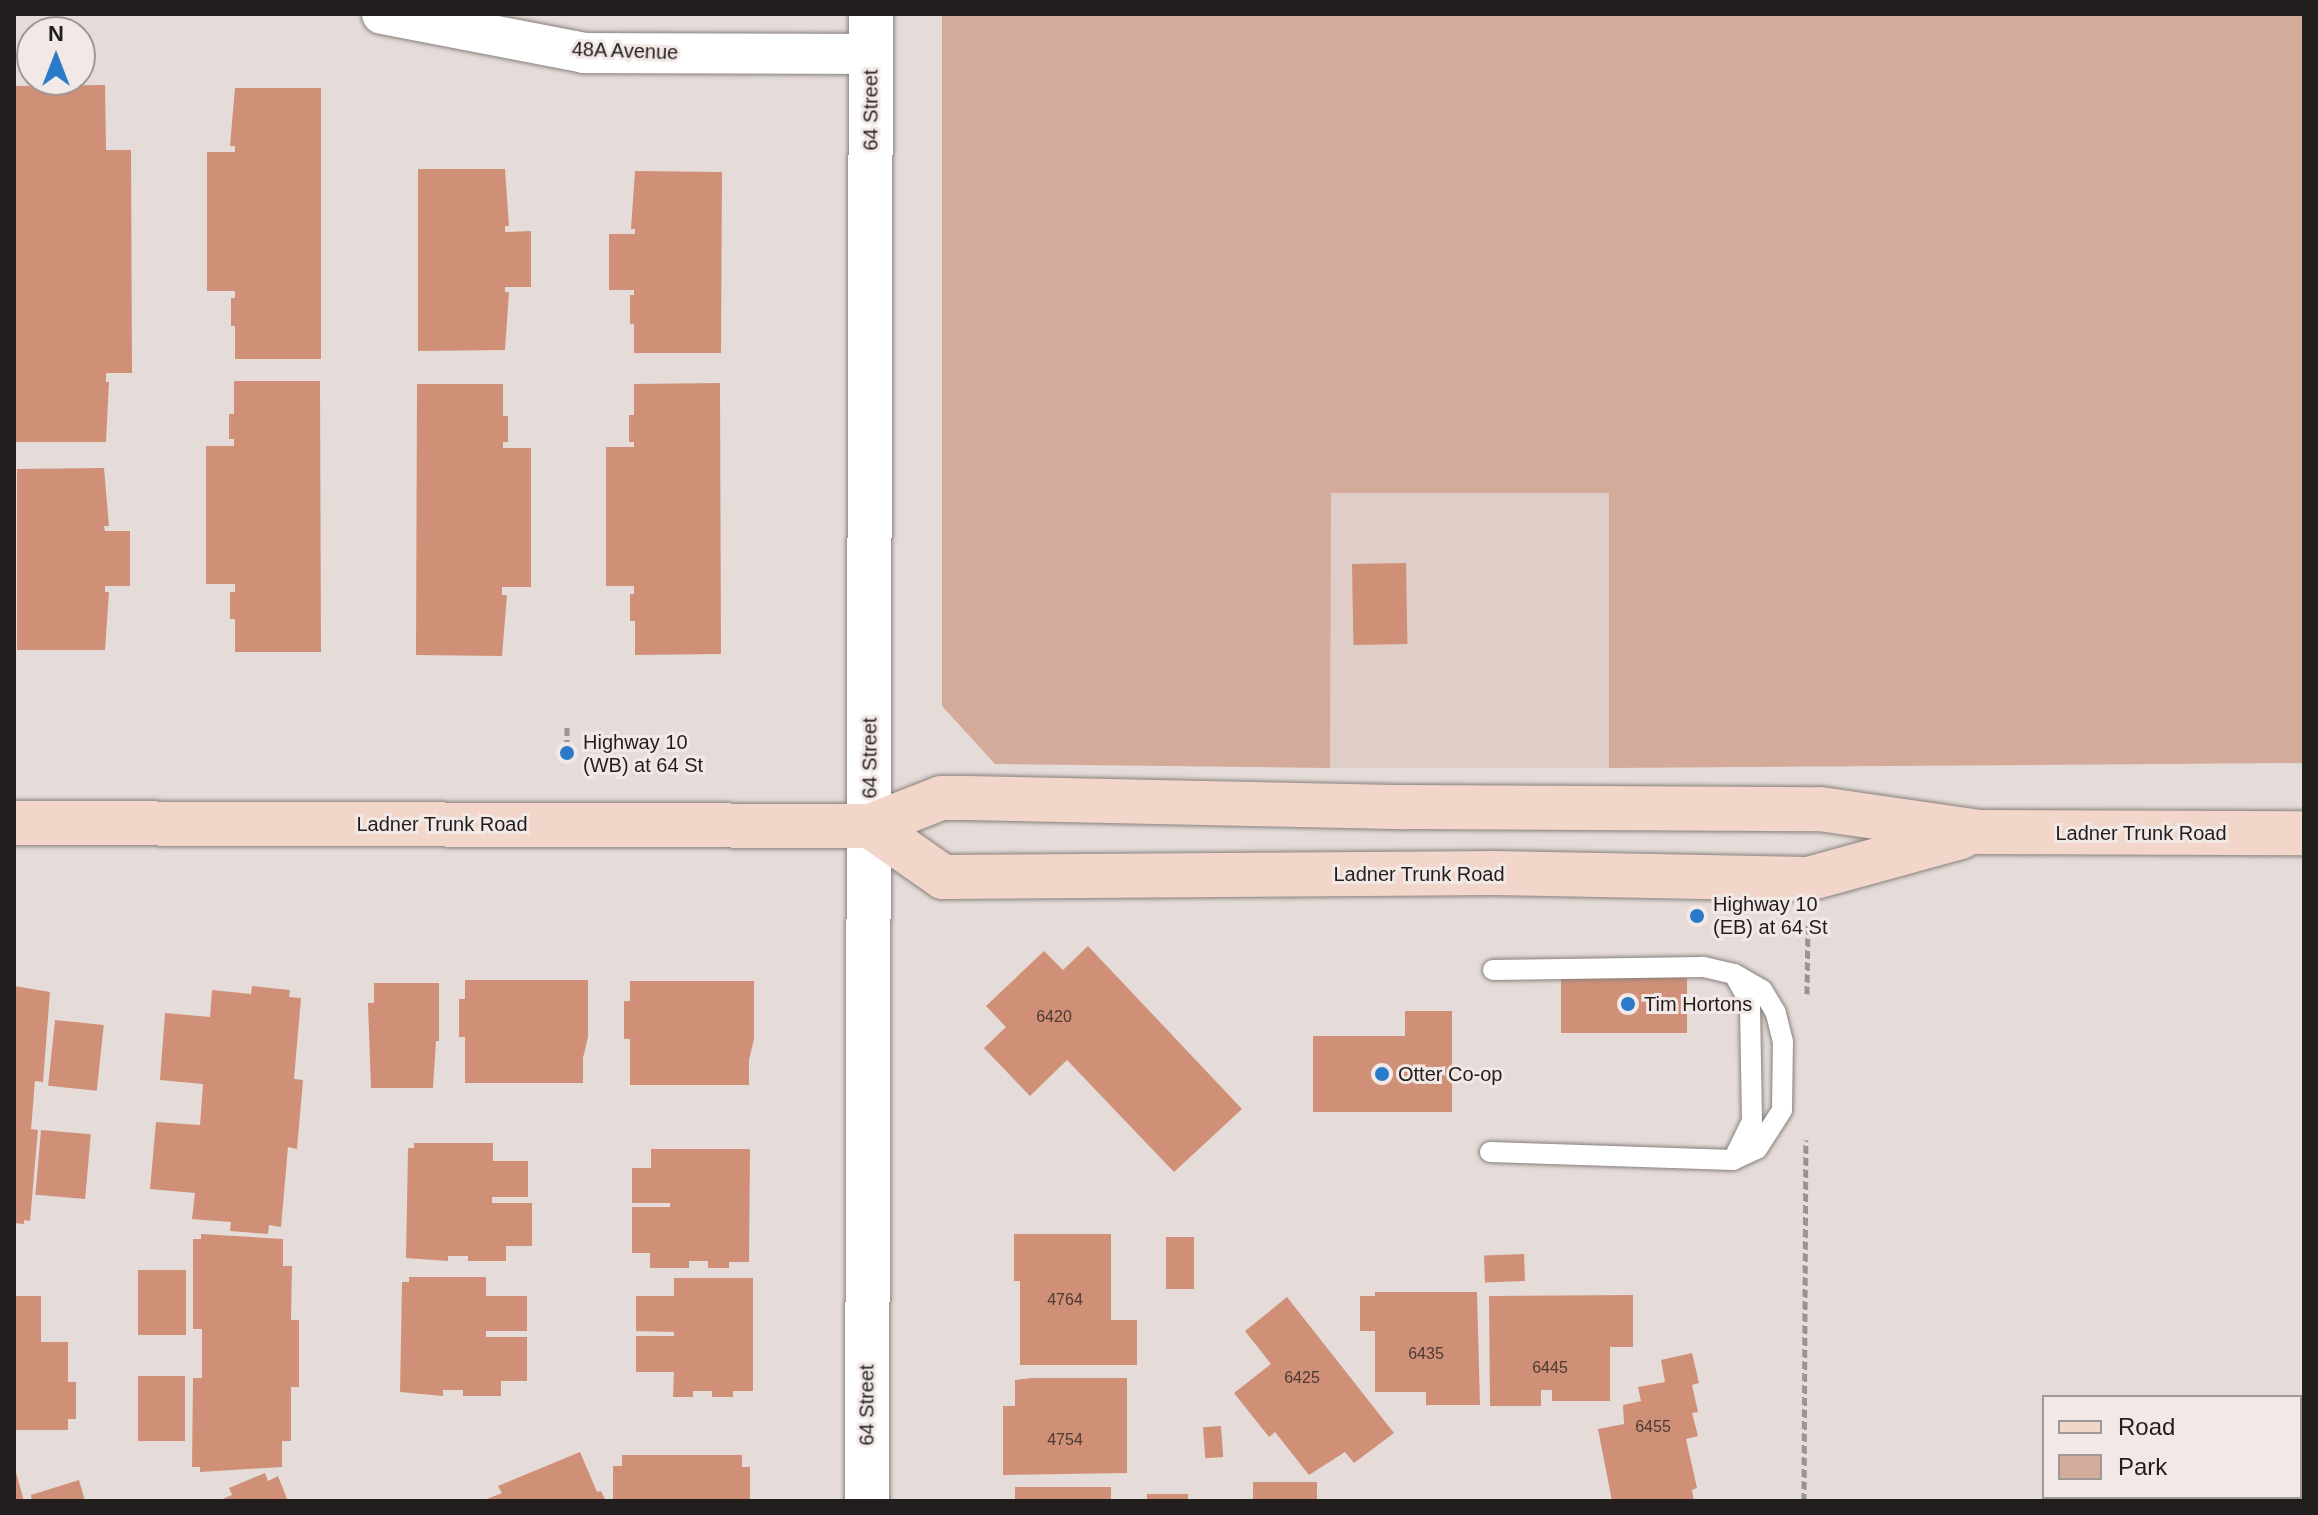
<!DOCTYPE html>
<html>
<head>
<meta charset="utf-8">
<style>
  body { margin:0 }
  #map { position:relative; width:2318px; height:1515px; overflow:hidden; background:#e5dcd9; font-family:Arial,sans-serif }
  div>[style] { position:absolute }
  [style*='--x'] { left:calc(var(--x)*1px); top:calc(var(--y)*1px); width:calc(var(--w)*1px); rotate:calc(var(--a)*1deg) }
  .built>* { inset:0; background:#dfcec8; transform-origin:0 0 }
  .green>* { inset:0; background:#d4aa9a }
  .building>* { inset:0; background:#cf9077; transform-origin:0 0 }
  .path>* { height:5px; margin-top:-2.5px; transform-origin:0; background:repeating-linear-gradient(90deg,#9a9391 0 8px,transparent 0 12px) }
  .roads { filter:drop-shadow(0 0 2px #88807d) drop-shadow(0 0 2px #88807d) }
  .service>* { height:20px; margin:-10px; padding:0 10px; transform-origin:10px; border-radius:10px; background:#fff }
  .minor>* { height:40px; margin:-20px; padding:0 20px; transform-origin:20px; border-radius:20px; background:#fff }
  .tertiary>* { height:44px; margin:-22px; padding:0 22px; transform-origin:22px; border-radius:22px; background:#fff }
  .secondary>* { height:44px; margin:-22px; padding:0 22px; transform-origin:22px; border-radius:22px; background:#f2d6ca }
  .dots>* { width:22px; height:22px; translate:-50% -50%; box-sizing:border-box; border:4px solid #f2e9e6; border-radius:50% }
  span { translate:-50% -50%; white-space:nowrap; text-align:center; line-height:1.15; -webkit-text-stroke:6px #f2e9e6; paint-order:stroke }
  .number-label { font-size:16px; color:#4c3a34 }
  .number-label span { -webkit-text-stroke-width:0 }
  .street-label { font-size:20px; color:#211e1d }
  .poi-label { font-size:20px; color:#211e1d }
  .left { translate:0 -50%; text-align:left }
  .frame { position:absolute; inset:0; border:16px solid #211e1d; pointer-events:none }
  .legend { position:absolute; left:2042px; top:1395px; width:260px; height:104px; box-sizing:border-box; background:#f2e9e6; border:2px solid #9e9896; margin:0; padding:10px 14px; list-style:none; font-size:24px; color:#211e1d }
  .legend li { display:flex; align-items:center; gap:16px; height:40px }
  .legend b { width:40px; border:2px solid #9e9896 }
  .north { position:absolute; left:16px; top:16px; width:80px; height:80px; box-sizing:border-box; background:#f2e9e6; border:2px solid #9e9896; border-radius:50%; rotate:0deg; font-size:22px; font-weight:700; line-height:32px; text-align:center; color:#211e1d }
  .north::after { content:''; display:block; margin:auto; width:28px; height:36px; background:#2a7ac9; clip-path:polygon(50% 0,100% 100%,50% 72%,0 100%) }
</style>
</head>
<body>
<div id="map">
  <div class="built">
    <div style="left:1330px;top:493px;width:279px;height:275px"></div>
  </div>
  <div class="green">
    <div style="clip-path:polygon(942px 14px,2304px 14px,2304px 763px,1609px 768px,1609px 493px,1331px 493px,1330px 768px,995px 764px,942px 706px)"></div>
  </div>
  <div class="building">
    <div style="clip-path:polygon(105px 85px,106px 150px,131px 150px,132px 373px,106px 373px,106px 382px,109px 382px,106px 442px,15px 442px,15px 86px)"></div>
    <div style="clip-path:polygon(235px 88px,321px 88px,321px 359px,235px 359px,235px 326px,231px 326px,231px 298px,235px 298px,235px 291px,207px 291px,207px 152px,235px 152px,235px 146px,230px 146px)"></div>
    <div style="clip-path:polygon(418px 169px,505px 169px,509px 226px,505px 226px,505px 232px,531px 231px,531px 287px,505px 287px,505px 292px,509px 292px,505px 350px,418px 351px)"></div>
    <div style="clip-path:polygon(635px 171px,722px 172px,721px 353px,634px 353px,634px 324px,630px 324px,630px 295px,634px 295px,634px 290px,609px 290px,609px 234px,635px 234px,635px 229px,631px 229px)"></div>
    <div style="clip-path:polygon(234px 381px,320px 381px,321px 652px,235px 652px,235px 619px,230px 619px,230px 592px,235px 592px,235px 584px,206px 584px,206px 446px,234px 446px,234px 439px,229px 439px,229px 414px,234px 414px)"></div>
    <div style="clip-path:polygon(720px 383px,721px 654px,635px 655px,635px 621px,630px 621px,630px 594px,634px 594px,634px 586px,606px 586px,606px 447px,634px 447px,634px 442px,629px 442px,629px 415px,634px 415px,634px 384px)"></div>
    <div style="clip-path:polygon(417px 384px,503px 384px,503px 416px,508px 416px,508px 442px,503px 442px,503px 448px,531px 448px,531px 587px,502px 587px,502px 595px,507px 595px,502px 656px,416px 655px)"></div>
    <div style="clip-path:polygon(104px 468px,109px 526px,104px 526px,105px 531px,130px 531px,130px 586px,105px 586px,105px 592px,109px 592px,105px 650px,17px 650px,17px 469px)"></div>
    <div style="left:1406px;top:563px;width:81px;height:54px;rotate:89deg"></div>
    <div style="clip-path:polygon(1088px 946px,1242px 1109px,1174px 1172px,1067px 1060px,1030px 1096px,984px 1048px,1006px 1027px,986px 1006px,1044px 951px,1063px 970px)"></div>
    <div style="left:1561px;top:976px;width:126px;height:57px"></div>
    <div style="clip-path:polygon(465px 980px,588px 980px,588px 1037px,583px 1058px,583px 1083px,465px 1083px,465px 1037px,459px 1037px,459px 999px,465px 999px)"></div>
    <div style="clip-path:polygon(630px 981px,754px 981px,754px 1039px,749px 1060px,749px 1085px,630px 1085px,630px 1039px,624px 1039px,624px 1001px,630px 1001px)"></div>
    <div style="clip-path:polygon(374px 983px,439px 983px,439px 1041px,436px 1041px,433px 1088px,371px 1088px,368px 1003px,374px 1003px)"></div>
    <div style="clip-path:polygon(14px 986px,50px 992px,43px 1082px,35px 1081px,31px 1129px,38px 1130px,30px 1221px,24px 1220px,24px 1224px,14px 1223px)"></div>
    <div style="clip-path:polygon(252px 986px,290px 990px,289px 997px,301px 998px,294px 1079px,303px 1080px,297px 1149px,288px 1147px,281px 1227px,269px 1225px,268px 1234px,230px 1231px,231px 1222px,192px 1219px,195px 1193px,150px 1189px,156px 1122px,200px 1125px,203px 1084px,160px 1080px,165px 1013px,210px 1017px,212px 990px,251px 994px)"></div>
    <div style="clip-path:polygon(1405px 1011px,1452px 1011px,1452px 1112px,1313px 1112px,1313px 1036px,1405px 1036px)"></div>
    <div style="left:55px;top:1020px;width:49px;height:66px;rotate:6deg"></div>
    <div style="left:41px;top:1130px;width:50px;height:65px;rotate:5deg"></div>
    <div style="clip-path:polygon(414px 1143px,493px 1143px,493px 1161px,528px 1161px,528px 1197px,492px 1197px,492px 1203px,532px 1203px,532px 1246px,506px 1246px,506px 1261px,468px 1261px,468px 1256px,448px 1256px,448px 1261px,406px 1258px,408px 1148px,414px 1148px)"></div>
    <div style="clip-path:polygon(651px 1149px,750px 1149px,749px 1262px,729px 1262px,729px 1268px,708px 1268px,708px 1261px,689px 1261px,689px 1268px,650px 1268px,650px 1253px,632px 1253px,632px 1207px,670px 1207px,670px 1203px,632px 1203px,632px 1168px,651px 1168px)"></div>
    <div style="clip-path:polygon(201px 1234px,283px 1239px,283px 1266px,292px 1266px,291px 1320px,299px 1320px,299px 1387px,291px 1387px,291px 1441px,282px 1441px,282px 1467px,200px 1472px,200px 1467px,192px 1467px,193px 1378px,202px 1378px,202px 1329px,193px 1329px,193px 1239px,201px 1239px)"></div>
    <div style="clip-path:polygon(1014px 1234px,1111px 1234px,1111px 1320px,1137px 1320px,1137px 1365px,1020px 1365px,1020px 1281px,1014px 1281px)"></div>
    <div style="left:1166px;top:1237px;width:28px;height:52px"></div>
    <div style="left:1524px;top:1254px;width:27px;height:40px;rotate:88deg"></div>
    <div style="left:138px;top:1270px;width:48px;height:65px"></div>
    <div style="clip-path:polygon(409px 1277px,486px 1277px,486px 1296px,527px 1296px,527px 1331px,486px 1331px,486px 1337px,527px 1337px,527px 1381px,501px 1381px,501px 1396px,463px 1396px,463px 1390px,443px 1390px,443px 1396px,400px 1392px,402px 1282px,409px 1282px)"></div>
    <div style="clip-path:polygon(674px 1278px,753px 1278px,753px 1391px,733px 1391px,733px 1397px,712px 1397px,712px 1391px,693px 1391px,693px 1397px,673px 1397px,674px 1372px,636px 1372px,636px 1336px,674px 1336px,674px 1332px,636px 1331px,636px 1296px,674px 1296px)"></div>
    <div style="clip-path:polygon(1375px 1292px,1477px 1292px,1480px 1405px,1426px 1405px,1426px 1392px,1375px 1392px,1375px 1331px,1360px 1331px,1360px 1296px,1375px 1296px)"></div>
    <div style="clip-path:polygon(1633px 1295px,1633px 1347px,1610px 1347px,1610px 1401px,1552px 1401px,1552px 1390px,1541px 1390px,1541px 1406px,1490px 1406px,1489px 1296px)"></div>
    <div style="clip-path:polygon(14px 1296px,41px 1296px,41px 1342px,68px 1342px,68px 1382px,76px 1382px,76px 1419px,68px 1419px,68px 1430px,14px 1430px)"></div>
    <div style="clip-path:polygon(1287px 1297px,1394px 1433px,1354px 1463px,1345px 1452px,1309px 1475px,1275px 1432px,1269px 1437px,1234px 1393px,1271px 1364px,1245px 1331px)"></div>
    <div style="clip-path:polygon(1692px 1353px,1699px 1383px,1692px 1385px,1698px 1412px,1692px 1413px,1698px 1436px,1686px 1439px,1697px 1488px,1692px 1490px,1694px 1501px,1612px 1501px,1598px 1429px,1624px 1424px,1623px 1405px,1641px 1401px,1638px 1387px,1665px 1382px,1661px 1360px)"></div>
    <div style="left:138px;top:1376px;width:47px;height:65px"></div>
    <div style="clip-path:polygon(1031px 1378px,1127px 1378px,1127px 1473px,1003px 1475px,1003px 1406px,1015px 1406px,1015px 1380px)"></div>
    <div style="left:1221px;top:1426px;width:31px;height:18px;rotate:86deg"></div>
    <div style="clip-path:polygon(580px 1452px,597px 1492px,601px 1491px,606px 1501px,482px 1501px,502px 1493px,498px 1486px)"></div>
    <div style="clip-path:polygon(622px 1455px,742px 1455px,742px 1467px,750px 1467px,750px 1501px,613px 1501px,613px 1466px,622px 1466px)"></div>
    <div style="clip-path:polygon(14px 1469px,15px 1469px,24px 1501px,14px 1501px)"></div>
    <div style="clip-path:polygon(265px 1473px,268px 1481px,278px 1476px,288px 1501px,218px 1501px,232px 1495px,229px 1488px)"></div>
    <div style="clip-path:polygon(79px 1480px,85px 1501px,32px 1501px,31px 1495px)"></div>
    <div style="left:1253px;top:1482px;width:64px;height:19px"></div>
    <div style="left:1015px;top:1487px;width:96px;height:14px"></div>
    <div style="left:1147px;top:1494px;width:41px;height:7px"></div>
  </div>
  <div class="path">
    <div style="--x:567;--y:727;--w:26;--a:90"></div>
    <div style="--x:1807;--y:994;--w:70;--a:-89.2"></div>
    <div style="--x:1804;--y:1501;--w:361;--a:-89.7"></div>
  </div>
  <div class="roads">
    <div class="service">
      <div style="--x:1490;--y:1152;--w:243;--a:1.9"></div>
      <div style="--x:1733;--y:1160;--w:26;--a:-25"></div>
      <div style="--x:1757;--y:1149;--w:46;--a:-57.3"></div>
      <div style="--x:1782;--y:1110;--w:68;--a:-89.2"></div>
      <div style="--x:1783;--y:1042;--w:30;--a:-104"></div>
      <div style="--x:1776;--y:1013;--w:27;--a:-121"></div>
      <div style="--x:1762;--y:990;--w:32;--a:-150"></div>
      <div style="--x:1734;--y:974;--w:32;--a:-167"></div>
      <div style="--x:1703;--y:967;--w:210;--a:179.2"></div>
      <div style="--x:1733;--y:1160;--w:43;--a:-64"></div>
      <div style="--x:1752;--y:1121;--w:118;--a:-91"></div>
      <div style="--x:1750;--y:1003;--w:31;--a:-119"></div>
    </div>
    <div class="minor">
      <div style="--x:382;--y:14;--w:206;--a:10.9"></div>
      <div style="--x:584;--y:53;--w:287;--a:0.2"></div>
    </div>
    <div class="tertiary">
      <div style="--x:867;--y:1501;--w:1487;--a:-89.85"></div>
    </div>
    <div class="secondary">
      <div style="--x:14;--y:823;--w:856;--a:0.2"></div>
      <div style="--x:870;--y:826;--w:76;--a:-21.5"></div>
      <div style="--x:941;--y:798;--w:26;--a:0"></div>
      <div style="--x:967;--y:798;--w:439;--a:1.2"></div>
      <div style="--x:1406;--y:807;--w:414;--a:0.3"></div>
      <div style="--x:1820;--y:809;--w:161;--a:8.2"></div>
      <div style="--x:1979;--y:832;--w:325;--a:0.2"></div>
      <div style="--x:870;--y:826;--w:89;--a:34.9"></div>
      <div style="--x:943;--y:877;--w:552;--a:-0.42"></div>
      <div style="--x:1495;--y:873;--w:313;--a:1.1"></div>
      <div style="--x:1808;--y:879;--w:159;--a:-15.4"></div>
    </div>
  </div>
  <div class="dots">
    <div style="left:567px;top:753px;background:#2a7ac9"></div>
    <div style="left:1697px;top:916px;background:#2a7ac9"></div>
    <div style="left:1628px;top:1004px;background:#2a7ac9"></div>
    <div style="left:1382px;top:1074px;background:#2a7ac9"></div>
  </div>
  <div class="number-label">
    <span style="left:1054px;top:1017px">6420</span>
    <span style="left:1065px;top:1300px">4764</span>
    <span style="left:1426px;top:1354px">6435</span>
    <span style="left:1550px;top:1368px">6445</span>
    <span style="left:1302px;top:1378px">6425</span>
    <span style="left:1653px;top:1427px">6455</span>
    <span style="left:1065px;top:1440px">4754</span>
  </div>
  <div class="street-label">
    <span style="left:625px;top:51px;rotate:2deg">48A Avenue</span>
    <span style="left:871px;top:110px;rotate:-90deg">64 Street</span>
    <span style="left:870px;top:758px;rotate:-90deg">64 Street</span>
    <span style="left:442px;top:824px">Ladner Trunk Road</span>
    <span style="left:2141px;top:833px">Ladner Trunk Road</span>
    <span style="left:1419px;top:874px">Ladner Trunk Road</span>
    <span style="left:867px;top:1405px;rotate:-90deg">64 Street</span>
  </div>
  <div class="poi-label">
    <span class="left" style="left:583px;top:754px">Highway 10<br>(WB) at 64 St</span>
    <span class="left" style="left:1713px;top:916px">Highway 10<br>(EB) at 64 St</span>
    <span class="left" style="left:1644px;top:1004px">Tim Hortons</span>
    <span class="left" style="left:1398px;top:1074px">Otter Co-op</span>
  </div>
  <div class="frame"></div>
  <ul class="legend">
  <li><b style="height:10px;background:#f2d6ca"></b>Road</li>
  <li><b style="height:22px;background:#d4aa9a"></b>Park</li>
  </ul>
  <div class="north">N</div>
</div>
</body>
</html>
